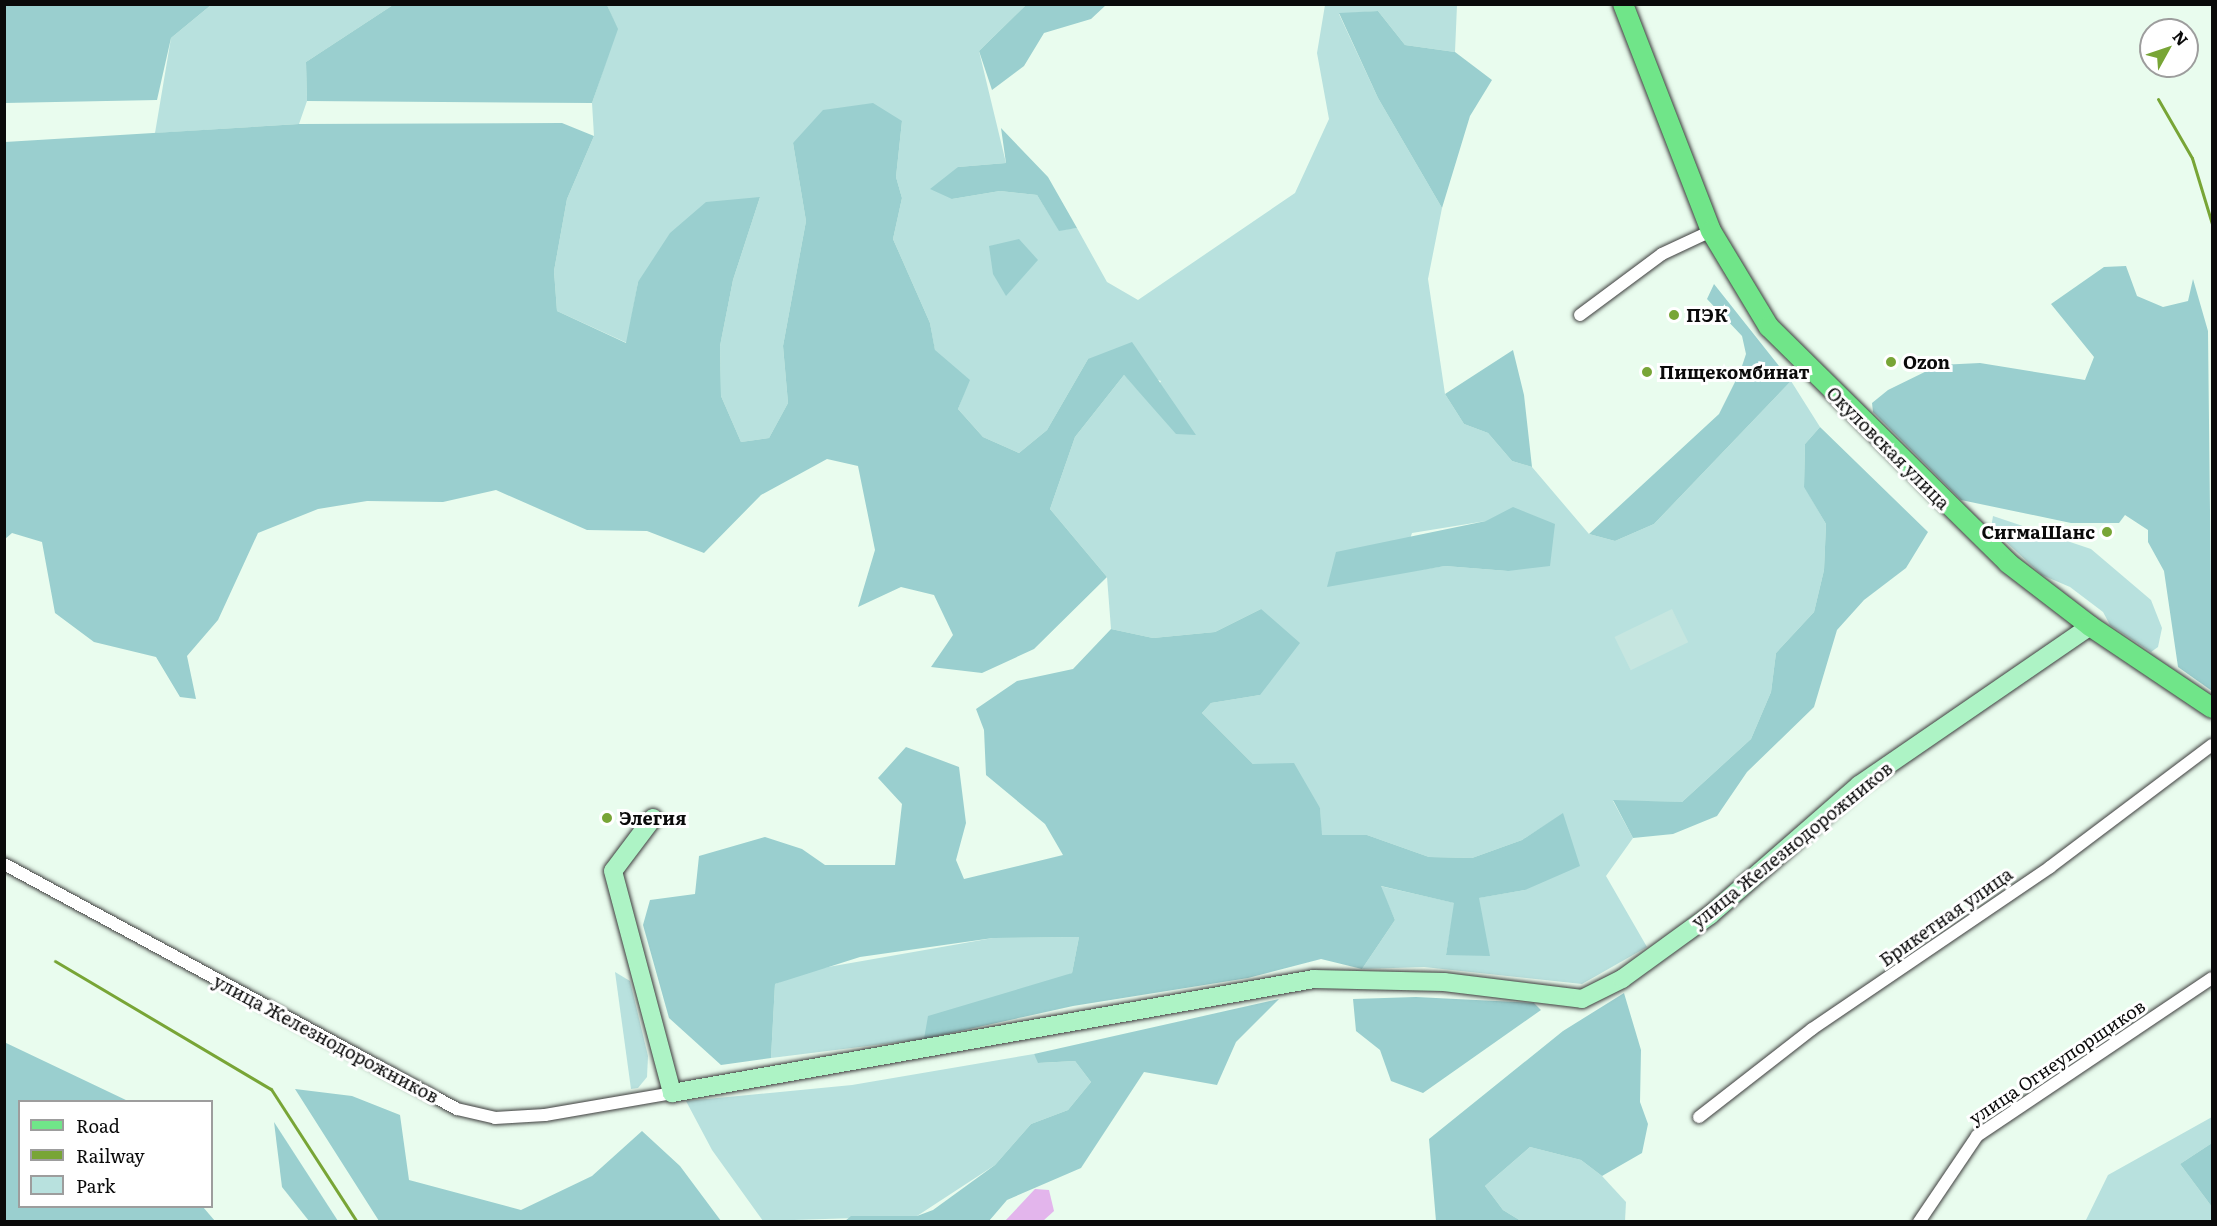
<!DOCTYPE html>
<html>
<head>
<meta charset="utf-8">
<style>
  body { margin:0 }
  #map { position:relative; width:2217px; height:1226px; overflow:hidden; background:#e9fcee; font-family:Literata,serif }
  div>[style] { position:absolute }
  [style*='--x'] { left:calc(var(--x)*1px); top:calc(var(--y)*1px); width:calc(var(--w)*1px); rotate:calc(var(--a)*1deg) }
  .green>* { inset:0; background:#b8e1de }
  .forest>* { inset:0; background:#9acfcf }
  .pitch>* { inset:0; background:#c6e6e0; transform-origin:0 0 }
  .water>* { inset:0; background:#e3b5ec }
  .roads { filter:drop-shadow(0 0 2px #3d3d3d) drop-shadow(0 0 2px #3d3d3d) }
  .street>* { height:12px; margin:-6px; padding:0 6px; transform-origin:6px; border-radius:6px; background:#fff }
  .secondary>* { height:18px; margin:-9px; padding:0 9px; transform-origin:9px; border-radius:9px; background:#adf3c5 }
  .primary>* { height:20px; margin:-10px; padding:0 10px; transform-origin:10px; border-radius:10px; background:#70e589 }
  .rail>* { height:3px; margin:-1.5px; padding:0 1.5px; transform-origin:1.5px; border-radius:1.5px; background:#78a536 }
  .dots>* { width:16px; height:16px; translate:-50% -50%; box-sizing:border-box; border:3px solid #fff; border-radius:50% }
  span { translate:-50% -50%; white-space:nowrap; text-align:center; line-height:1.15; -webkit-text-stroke:6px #fff; paint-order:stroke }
  .poi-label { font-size:18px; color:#0a0a0a; font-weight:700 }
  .left { translate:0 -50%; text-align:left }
  .right { translate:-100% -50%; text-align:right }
  .street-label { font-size:18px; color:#0a0a0a }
  .frame { position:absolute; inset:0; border:6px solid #0a0a0a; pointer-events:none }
  .legend { position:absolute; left:18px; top:1100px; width:195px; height:108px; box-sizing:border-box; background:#fff; border:2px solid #9d9d9d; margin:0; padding:8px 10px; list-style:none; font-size:18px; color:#0a0a0a }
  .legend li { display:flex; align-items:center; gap:12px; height:30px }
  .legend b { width:30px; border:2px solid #9d9d9d }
  .north { position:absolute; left:2139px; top:18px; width:60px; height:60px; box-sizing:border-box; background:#fff; border:2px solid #9d9d9d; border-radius:50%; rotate:50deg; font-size:16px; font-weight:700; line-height:24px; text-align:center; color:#0a0a0a }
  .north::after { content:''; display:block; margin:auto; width:21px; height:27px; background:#78a536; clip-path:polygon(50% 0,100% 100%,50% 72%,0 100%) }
</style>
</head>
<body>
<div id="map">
  <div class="green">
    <div style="clip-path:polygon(211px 5px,393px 5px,306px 62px,307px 101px,299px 124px,155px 133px,171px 38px)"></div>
    <div style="clip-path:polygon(evenodd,607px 5px,1026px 5px,979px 51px,1006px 163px,958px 167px,952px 199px,1000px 191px,1037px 195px,1059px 230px,1077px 228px,1107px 282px,1138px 300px,1295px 193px,1329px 119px,1317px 53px,1325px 5px,1457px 5px,1455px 52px,1405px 45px,1378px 11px,1339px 14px,1378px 98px,1442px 208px,1428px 279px,1445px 394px,1464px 424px,1488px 433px,1512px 461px,1532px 467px,1589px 534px,1615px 541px,1654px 524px,1791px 381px,1820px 427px,1805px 444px,1804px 486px,1826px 524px,1824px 570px,1814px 612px,1776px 653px,1771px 692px,1751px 739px,1682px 802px,1613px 801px,1633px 838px,1606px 876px,1647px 947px,1582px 984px,1424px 967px,1362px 969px,1395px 920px,1380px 886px,1455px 903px,1446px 955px,1478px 898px,1525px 890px,1563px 814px,1522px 840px,1472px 858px,1429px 857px,1367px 835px,1321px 835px,1320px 808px,1253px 764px,1202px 713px,1211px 703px,1260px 695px,1261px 609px,1215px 632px,1153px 638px,1111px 629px,1107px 577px,1050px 509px,1075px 437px,1124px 375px,1149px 402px,1161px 381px,1088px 359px,1047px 430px,1019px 453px,983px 437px,958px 409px,969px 380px,935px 351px,930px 323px,893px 239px,902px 198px,896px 177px,902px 121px,793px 143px,806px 221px,783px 346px,788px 403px,769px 438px,741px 442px,721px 396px,720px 346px,733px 280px,760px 197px,638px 282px,627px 343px,557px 311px,554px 271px,567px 199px,594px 136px,592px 103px,617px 29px,607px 5px,1486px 521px,1508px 571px,1445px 566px,1399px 573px,1412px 533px,1486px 521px)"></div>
    <div style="clip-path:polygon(1993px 516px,2091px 549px,2151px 600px,2162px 628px,2158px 647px,2151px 652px,2110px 625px,2103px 612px,2070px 587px,2042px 575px,1991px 528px)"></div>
    <div style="clip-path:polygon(1079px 937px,1072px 973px,924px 1039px,771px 1058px,775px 984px,811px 970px,993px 938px)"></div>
    <div style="clip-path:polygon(615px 972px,630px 981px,648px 1056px,647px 1077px,638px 1088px,631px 1089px)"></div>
    <div style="clip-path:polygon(1034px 1054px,1039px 1063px,1075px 1061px,1091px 1082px,1068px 1110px,1031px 1124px,995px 1165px,917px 1216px,763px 1221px,712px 1150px,686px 1101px,852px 1085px)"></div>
    <div style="clip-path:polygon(2212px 1117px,2212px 1143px,2180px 1164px,2212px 1207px,2212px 1221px,2085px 1222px,2108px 1175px)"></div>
    <div style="clip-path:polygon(1530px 1147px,1581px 1160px,1602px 1176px,1626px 1202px,1625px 1221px,1521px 1221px,1503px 1210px,1485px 1186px)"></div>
  </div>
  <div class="forest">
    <div style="clip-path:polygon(4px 5px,5px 4px,211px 5px,171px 38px,157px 100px,5px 103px)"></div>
    <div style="clip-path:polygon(393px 5px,607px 5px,618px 29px,592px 103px,307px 101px,306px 62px)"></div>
    <div style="clip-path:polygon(1026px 5px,1106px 5px,1091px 19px,1044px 33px,1024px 66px,992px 90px,979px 51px)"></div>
    <div style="clip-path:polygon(1378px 11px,1405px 45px,1455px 52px,1492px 80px,1470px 116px,1442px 208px,1378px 98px,1339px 13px)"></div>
    <div style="clip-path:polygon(873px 103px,902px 121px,896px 177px,902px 198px,893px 239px,930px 323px,935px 350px,970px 380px,958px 409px,983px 437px,1019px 453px,1047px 430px,1088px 359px,1132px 342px,1196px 435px,1176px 434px,1124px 375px,1075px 437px,1050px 509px,1107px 577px,1034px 649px,982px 673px,931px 667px,953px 635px,934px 595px,901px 587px,858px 607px,875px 550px,858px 466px,827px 459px,761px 495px,704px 553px,647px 531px,587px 530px,496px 490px,443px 502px,367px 501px,318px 509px,258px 533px,218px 620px,187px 656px,196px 699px,180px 697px,156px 657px,94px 642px,55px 613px,42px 542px,12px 533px,5px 539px,5px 142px,299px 124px,562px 123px,594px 136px,567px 199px,554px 271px,557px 311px,626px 343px,638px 282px,670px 233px,706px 202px,760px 197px,733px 280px,720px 346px,721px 396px,741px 442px,769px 438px,788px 403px,783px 346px,806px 221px,793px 143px,823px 110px)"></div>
    <div style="clip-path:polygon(1001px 128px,1048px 177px,1077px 228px,1059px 231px,1037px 195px,1000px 191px,952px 199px,930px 189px,958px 167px,1006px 163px)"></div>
    <div style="clip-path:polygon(1019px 239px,1038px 260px,1006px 296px,993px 274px,989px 246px)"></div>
    <div style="clip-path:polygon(2126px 266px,2137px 296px,2163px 307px,2188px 301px,2193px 279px,2208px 331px,2212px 691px,2178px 667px,2164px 571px,2148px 542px,2148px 530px,2125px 515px,2119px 523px,2071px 523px,1961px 500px,1873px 412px,1872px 403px,1888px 390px,1939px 365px,1980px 363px,2085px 380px,2094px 357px,2051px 304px,2104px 267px)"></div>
    <div style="clip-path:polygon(1714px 284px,1791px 381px,1654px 524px,1615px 541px,1589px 534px,1719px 414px,1740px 372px,1746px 354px,1742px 336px,1707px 299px)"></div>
    <div style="clip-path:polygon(1513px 350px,1524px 395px,1532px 467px,1512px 461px,1488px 433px,1464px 424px,1445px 394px)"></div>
    <div style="clip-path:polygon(1820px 427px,1928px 532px,1906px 568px,1864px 600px,1837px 630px,1814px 707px,1747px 772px,1717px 816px,1673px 834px,1633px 838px,1613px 800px,1682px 802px,1751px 739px,1771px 692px,1776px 653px,1814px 612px,1824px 570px,1826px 524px,1804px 487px,1805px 444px)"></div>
    <div style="clip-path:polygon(1513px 507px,1555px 524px,1550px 566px,1508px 571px,1445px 566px,1327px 587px,1336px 552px,1486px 521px)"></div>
    <div style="clip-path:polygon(1261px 609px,1300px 643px,1260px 695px,1211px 703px,1202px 713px,1253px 764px,1294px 763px,1320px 808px,1322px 835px,1367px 835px,1429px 857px,1472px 858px,1522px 840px,1563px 813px,1580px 866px,1525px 890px,1479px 898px,1490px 956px,1446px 955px,1454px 903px,1381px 886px,1395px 920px,1362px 969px,1321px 959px,1248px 978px,1073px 1006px,924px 1039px,928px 1016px,1072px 973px,1079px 937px,993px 938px,860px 957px,775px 984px,771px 1058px,721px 1065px,669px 1018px,643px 925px,650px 900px,695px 894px,699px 856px,765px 837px,802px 849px,825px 865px,895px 865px,902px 804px,878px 778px,906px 747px,959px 767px,966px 823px,956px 860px,964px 879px,1063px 855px,1045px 824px,986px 775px,984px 730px,976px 709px,1017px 681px,1073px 669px,1111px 629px,1153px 638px,1215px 632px)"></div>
    <div style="clip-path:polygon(1624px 993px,1641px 1050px,1640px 1102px,1648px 1124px,1642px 1153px,1602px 1176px,1581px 1160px,1530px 1147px,1485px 1186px,1503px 1210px,1521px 1221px,1436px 1221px,1429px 1139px,1563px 1031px)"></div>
    <div style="clip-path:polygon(1416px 997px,1534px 1003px,1541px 1010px,1423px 1093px,1391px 1081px,1380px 1050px,1356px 1031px,1353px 999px)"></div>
    <div style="clip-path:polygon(1279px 999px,1236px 1042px,1217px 1085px,1144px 1072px,1081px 1168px,1007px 1200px,989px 1221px,845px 1221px,851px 1216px,917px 1216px,933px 1210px,995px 1165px,1031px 1124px,1068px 1110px,1091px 1082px,1075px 1061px,1038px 1063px,1034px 1054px)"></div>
    <div style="clip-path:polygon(4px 1042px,128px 1101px,20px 1102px,20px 1206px,203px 1207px,215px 1221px,5px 1221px)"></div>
    <div style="clip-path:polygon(295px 1089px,352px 1096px,400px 1115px,409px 1180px,521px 1210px,592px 1176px,642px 1131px,680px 1166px,721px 1221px,379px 1221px)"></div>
    <div style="clip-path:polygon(274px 1122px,338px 1221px,309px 1221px,282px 1187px)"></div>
    <div style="clip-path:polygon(2212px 1143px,2212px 1207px,2180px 1164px)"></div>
  </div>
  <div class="pitch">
    <div style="left:1672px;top:609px;width:37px;height:64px;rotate:64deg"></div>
  </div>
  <div class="water">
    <div style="clip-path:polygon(1035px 1189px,1049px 1190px,1054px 1211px,1043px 1221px,1005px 1221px)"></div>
  </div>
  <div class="roads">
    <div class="street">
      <div style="--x:1580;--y:315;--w:102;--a:-36.6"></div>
      <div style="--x:1662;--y:254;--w:54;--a:-25.1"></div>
      <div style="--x:4;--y:864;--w:515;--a:28.41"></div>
      <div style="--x:457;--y:1109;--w:39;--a:13"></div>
      <div style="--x:495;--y:1118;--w:50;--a:-3.4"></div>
      <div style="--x:545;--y:1115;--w:129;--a:-9.8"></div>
      <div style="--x:1699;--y:1117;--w:143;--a:-37.9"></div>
      <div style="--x:1812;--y:1029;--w:288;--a:-34.2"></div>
      <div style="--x:2050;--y:867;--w:203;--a:-37"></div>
      <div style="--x:1919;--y:1222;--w:104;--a:-56"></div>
      <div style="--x:1977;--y:1136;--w:283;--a:-33.9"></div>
    </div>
    <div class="secondary">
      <div style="--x:653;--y:818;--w:66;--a:127"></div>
      <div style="--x:613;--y:871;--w:230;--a:75.1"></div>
      <div style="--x:672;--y:1093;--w:652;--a:-10.07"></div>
      <div style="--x:1314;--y:979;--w:130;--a:1.3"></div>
      <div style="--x:1444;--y:982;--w:139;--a:7"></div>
      <div style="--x:1582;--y:999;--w:45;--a:-26.6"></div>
      <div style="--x:1622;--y:979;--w:109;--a:-36"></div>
      <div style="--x:1710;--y:915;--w:198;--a:-41.1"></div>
      <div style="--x:1859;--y:785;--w:280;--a:-34.5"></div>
    </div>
    <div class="primary">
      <div style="--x:1623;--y:4;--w:243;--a:68.8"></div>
      <div style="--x:1711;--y:231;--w:112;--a:58.9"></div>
      <div style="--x:1769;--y:327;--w:336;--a:44.6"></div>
      <div style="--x:2008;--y:563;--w:103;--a:37.5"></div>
      <div style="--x:2090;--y:626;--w:147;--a:33.9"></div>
    </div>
  </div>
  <div class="rail">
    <div style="--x:2158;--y:99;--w:68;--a:60"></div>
    <div style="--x:2192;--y:158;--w:69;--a:73.1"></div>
    <div style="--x:55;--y:961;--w:251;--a:30.7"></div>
    <div style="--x:271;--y:1089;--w:158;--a:57.1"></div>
  </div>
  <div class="dots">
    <div style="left:1674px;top:315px;background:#78a536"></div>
    <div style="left:1891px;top:362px;background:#78a536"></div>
    <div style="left:1647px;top:372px;background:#78a536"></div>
    <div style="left:2107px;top:532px;background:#78a536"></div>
    <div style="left:607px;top:818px;background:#78a536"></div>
  </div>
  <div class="poi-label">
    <span class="left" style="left:1686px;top:315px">ПЭК</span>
    <span class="left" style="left:1903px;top:362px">Ozon</span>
    <span class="left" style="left:1659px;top:372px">Пищекомбинат</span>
    <span class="right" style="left:2095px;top:532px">СигмаШанс</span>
    <span class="left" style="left:619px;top:818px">Элегия</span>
  </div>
  <div class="street-label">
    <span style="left:1888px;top:448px;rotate:45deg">Окуловская улица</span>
    <span style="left:1792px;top:845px;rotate:-39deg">улица Железнодорожников</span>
    <span style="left:1946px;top:917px;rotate:-35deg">Брикетная улица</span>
    <span style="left:326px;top:1039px;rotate:28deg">улица Железнодорожников</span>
    <span style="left:2057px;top:1062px;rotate:-34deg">улица Огнеупорщиков</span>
  </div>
  <div class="frame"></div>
  <ul class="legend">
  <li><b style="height:8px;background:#70e589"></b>Road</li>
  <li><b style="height:8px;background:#78a536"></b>Railway</li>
  <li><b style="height:16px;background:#b8e1de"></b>Park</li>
  </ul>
  <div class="north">N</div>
</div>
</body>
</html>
